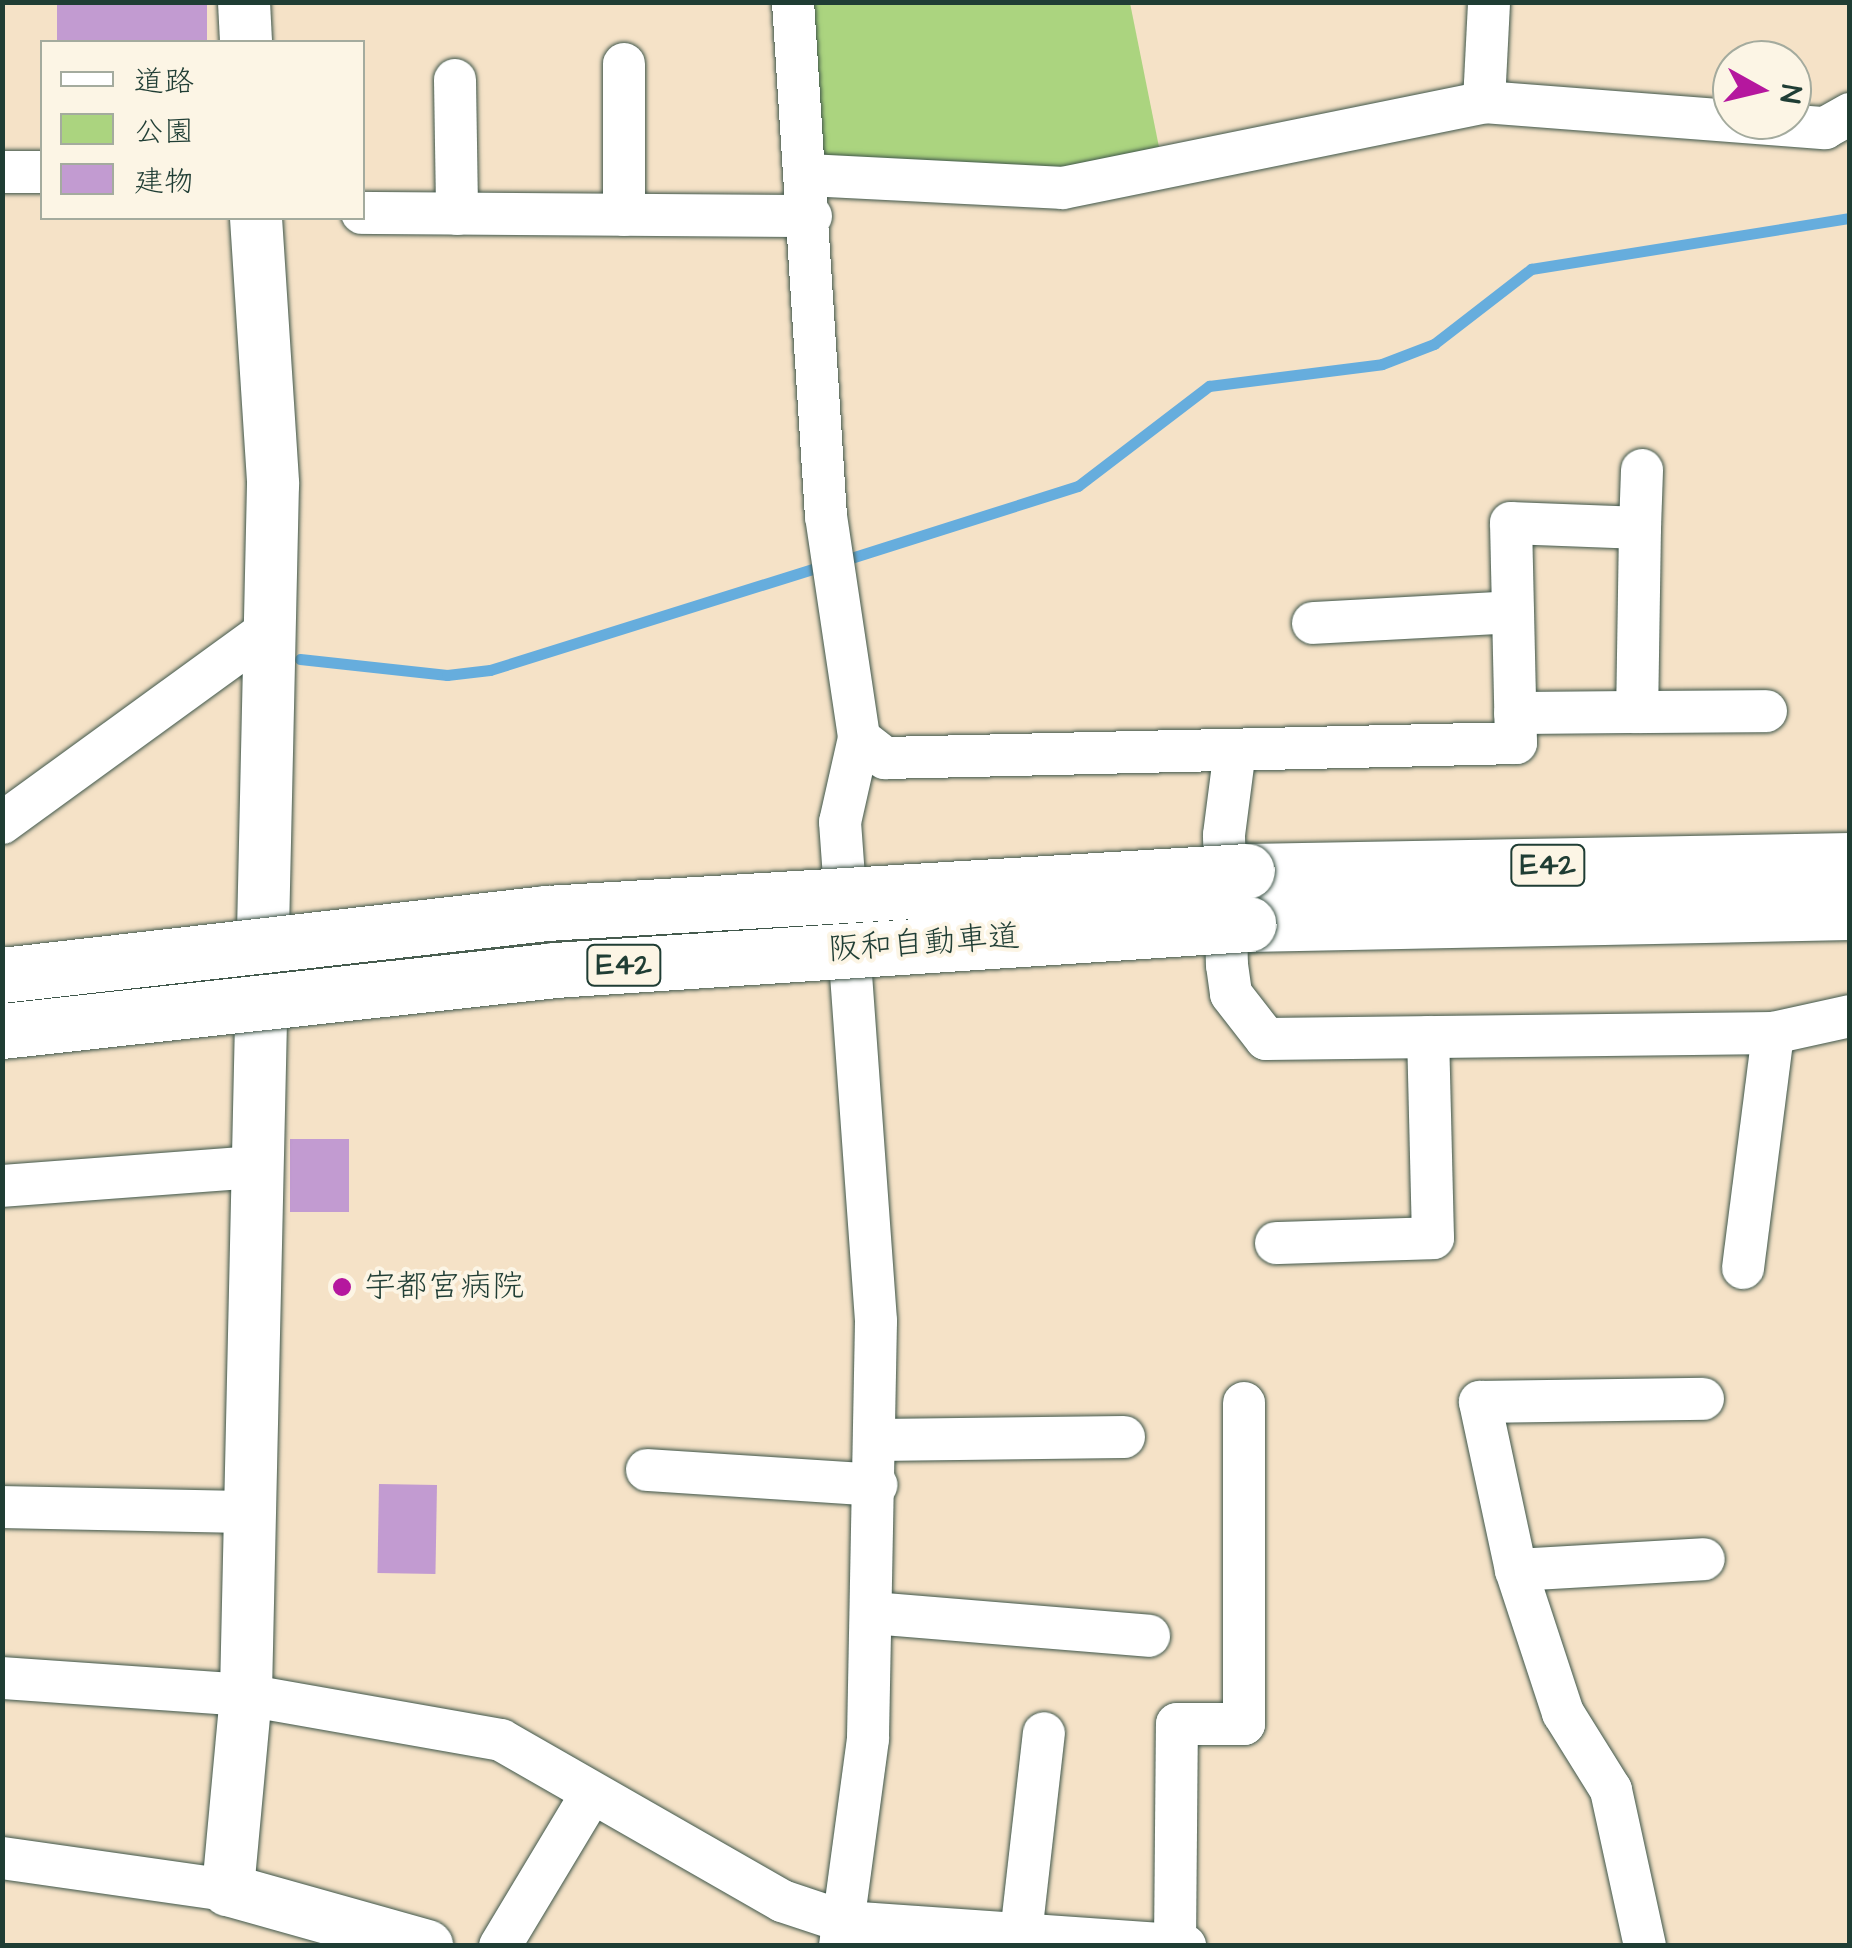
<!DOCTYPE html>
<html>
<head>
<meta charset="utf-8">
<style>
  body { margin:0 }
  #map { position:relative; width:1852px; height:1948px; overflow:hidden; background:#f5e2c7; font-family:"Architects Daughter","Klee One",sans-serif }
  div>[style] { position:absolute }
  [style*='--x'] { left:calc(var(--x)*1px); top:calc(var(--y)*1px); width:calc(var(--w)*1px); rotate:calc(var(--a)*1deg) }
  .green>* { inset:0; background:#abd47f }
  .stream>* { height:11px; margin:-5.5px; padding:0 5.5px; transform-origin:5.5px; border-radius:5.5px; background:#66addd }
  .building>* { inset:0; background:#c29bd1; transform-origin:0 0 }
  .roads { filter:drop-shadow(0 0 2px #3f564a) drop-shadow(0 0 2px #3f564a) }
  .minor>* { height:42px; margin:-21px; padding:0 21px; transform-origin:21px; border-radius:21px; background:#fff }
  .tertiary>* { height:52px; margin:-26px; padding:0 26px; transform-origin:26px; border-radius:26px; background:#fff }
  .motorway>* { height:55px; margin:-27.5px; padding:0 27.5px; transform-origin:27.5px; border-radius:27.5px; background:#fff }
  .bridges { filter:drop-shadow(0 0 2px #3f564a) drop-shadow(0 0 2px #3f564a) }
  .motorway-bridge>* { height:55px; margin:-27.5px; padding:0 27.5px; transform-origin:27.5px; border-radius:27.5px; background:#fff }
  .dots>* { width:28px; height:28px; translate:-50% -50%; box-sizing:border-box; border:5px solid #fcf5e5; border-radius:50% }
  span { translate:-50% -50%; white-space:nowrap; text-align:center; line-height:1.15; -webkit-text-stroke:8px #fcf5e5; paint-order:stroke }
  .shield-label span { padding:2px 8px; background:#fcf5e5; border:2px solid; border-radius:8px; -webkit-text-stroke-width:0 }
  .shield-label { font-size:30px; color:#1f3d34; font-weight:700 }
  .street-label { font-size:32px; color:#1f3d34 }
  .poi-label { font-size:32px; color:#1f3d34 }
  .left { translate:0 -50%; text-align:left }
  .frame { position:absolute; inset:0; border:5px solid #1f3d34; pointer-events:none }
  .legend { position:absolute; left:40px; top:40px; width:325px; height:180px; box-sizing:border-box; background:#fcf5e5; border:2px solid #a4ab9e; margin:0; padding:12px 18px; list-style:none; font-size:30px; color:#1f3d34 }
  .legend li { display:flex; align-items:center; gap:20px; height:50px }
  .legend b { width:50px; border:2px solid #a4ab9e }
  .north { position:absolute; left:1712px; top:40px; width:100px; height:100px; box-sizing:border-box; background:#fcf5e5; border:2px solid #a4ab9e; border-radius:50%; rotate:98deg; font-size:28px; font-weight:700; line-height:40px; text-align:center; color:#1f3d34 }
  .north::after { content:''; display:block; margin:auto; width:35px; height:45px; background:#b5179e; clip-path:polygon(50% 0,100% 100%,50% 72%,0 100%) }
</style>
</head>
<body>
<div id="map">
  <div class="green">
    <div style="clip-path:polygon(801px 3px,1130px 3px,1162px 162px,1051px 185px,814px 171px)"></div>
  </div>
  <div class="stream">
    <div style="--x:851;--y:558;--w:238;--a:-17.6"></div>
    <div style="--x:1078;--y:486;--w:165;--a:-37.4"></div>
    <div style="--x:1209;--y:386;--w:174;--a:-7.2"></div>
    <div style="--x:1382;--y:364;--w:56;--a:-21"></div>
    <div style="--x:1434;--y:344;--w:123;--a:-37.7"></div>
    <div style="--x:1531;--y:269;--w:323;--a:-9.1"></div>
    <div style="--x:300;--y:659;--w:148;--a:6.2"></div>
    <div style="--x:447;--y:675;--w:43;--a:-6.6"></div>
    <div style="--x:490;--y:670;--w:338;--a:-17.4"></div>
  </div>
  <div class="building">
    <div style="left:57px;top:2px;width:150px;height:40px"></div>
    <div style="left:290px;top:1139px;width:59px;height:73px"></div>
    <div style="left:379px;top:1484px;width:58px;height:89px;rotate:1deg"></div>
  </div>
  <div class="roads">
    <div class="minor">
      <div style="--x:793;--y:2;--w:515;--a:86.33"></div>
      <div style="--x:826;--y:516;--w:224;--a:81.5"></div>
      <div style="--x:859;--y:738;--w:86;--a:102.7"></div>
      <div style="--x:840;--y:822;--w:500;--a:85.87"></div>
      <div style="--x:876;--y:1321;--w:418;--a:91.1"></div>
      <div style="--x:868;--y:1739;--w:209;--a:97.7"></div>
      <div style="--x:624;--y:64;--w:151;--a:90"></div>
      <div style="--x:455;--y:80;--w:134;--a:89.1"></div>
      <div style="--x:1484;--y:102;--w:100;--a:-87.1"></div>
      <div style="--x:2;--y:172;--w:40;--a:0"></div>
      <div style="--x:809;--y:175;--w:254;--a:2.9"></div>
      <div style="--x:1063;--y:188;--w:430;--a:-11.5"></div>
      <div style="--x:1484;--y:102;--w:342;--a:4.4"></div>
      <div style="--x:1825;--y:128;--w:29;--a:-29"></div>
      <div style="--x:362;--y:213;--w:449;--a:0.4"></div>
      <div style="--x:1640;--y:528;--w:58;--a:-88"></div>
      <div style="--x:1313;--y:623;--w:200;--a:-3.1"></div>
      <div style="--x:1637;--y:712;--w:129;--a:-0.4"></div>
      <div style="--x:859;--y:738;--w:33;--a:38"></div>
      <div style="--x:885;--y:758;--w:631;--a:-1.36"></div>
      <div style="--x:1516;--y:743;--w:220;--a:-91.3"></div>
      <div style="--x:1511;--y:523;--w:129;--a:2.2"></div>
      <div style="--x:1640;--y:528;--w:184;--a:90.9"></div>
      <div style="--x:1637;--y:712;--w:122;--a:179.5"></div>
      <div style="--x:1235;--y:750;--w:86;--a:97.4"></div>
      <div style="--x:1224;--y:835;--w:130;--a:88.7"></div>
      <div style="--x:1227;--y:965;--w:29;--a:82"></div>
      <div style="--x:1231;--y:994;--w:57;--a:52.1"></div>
      <div style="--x:1266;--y:1039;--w:507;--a:-0.68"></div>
      <div style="--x:1773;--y:1033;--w:79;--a:-12.4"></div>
      <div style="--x:2;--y:823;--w:330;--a:-36"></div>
      <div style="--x:2;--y:1186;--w:253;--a:-4.3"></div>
      <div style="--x:1276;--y:1243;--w:157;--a:-1.8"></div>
      <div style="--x:1433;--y:1238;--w:201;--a:-91.4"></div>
      <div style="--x:1743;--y:1268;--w:237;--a:-82.7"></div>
      <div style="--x:877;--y:1440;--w:247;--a:-0.7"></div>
      <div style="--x:647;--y:1470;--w:230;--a:3.7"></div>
      <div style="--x:2;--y:1507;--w:245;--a:1.2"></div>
      <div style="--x:1516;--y:1570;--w:188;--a:-3.3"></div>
      <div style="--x:872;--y:1613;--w:278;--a:4.7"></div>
      <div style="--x:2;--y:1678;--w:245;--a:4"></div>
      <div style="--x:246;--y:1695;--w:259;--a:10"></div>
      <div style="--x:501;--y:1740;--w:324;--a:29.8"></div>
      <div style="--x:782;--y:1901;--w:66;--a:18.4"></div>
      <div style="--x:845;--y:1922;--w:341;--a:4"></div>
      <div style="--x:2;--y:1858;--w:228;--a:8.1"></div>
      <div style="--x:1021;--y:1934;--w:202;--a:-83.5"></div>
      <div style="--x:1175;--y:1945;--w:221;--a:-89.5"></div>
      <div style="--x:1177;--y:1724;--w:67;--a:0"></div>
      <div style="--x:1244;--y:1724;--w:321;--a:-90"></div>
      <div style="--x:500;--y:1946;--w:175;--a:-59"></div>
      <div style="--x:1645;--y:1946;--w:160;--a:-102.3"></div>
      <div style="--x:1611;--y:1790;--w:91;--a:-121.9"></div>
      <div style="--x:1563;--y:1713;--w:151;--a:-108.2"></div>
      <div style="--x:1516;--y:1570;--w:172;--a:-102.1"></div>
      <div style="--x:1480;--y:1402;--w:223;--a:-0.8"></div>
    </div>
    <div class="tertiary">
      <div style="--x:244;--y:2;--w:40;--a:87.1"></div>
      <div style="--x:256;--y:218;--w:267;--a:86.3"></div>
      <div style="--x:273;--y:484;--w:1211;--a:91.28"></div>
      <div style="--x:246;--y:1695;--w:196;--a:95.3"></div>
      <div style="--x:228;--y:1890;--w:207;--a:15.7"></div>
    </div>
    <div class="motorway">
      <div style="--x:1247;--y:871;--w:603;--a:-1.05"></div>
      <div style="--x:1248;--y:924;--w:602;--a:-1.14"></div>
    </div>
  </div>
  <div class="bridges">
    <div class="motorway-bridge">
      <div style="--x:2;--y:975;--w:548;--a:-6.5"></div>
      <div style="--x:546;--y:913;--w:702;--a:-3.43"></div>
      <div style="--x:2;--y:1031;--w:556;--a:-6.29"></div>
      <div style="--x:555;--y:970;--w:695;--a:-3.8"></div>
    </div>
  </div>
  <div class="dots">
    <div style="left:342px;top:1287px;background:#b5179e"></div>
  </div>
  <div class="shield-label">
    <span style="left:1548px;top:865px">E42</span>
    <span style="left:624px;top:965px">E42</span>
  </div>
  <div class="street-label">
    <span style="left:924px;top:944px;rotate:-4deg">阪和自動車道</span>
  </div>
  <div class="poi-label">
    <span class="left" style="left:364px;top:1287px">宇都宮病院</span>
  </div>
  <div class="frame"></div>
  <ul class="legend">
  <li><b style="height:12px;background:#fff"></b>道路</li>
  <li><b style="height:28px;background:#abd47f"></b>公園</li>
  <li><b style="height:28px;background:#c29bd1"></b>建物</li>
  </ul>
  <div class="north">N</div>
</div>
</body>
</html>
